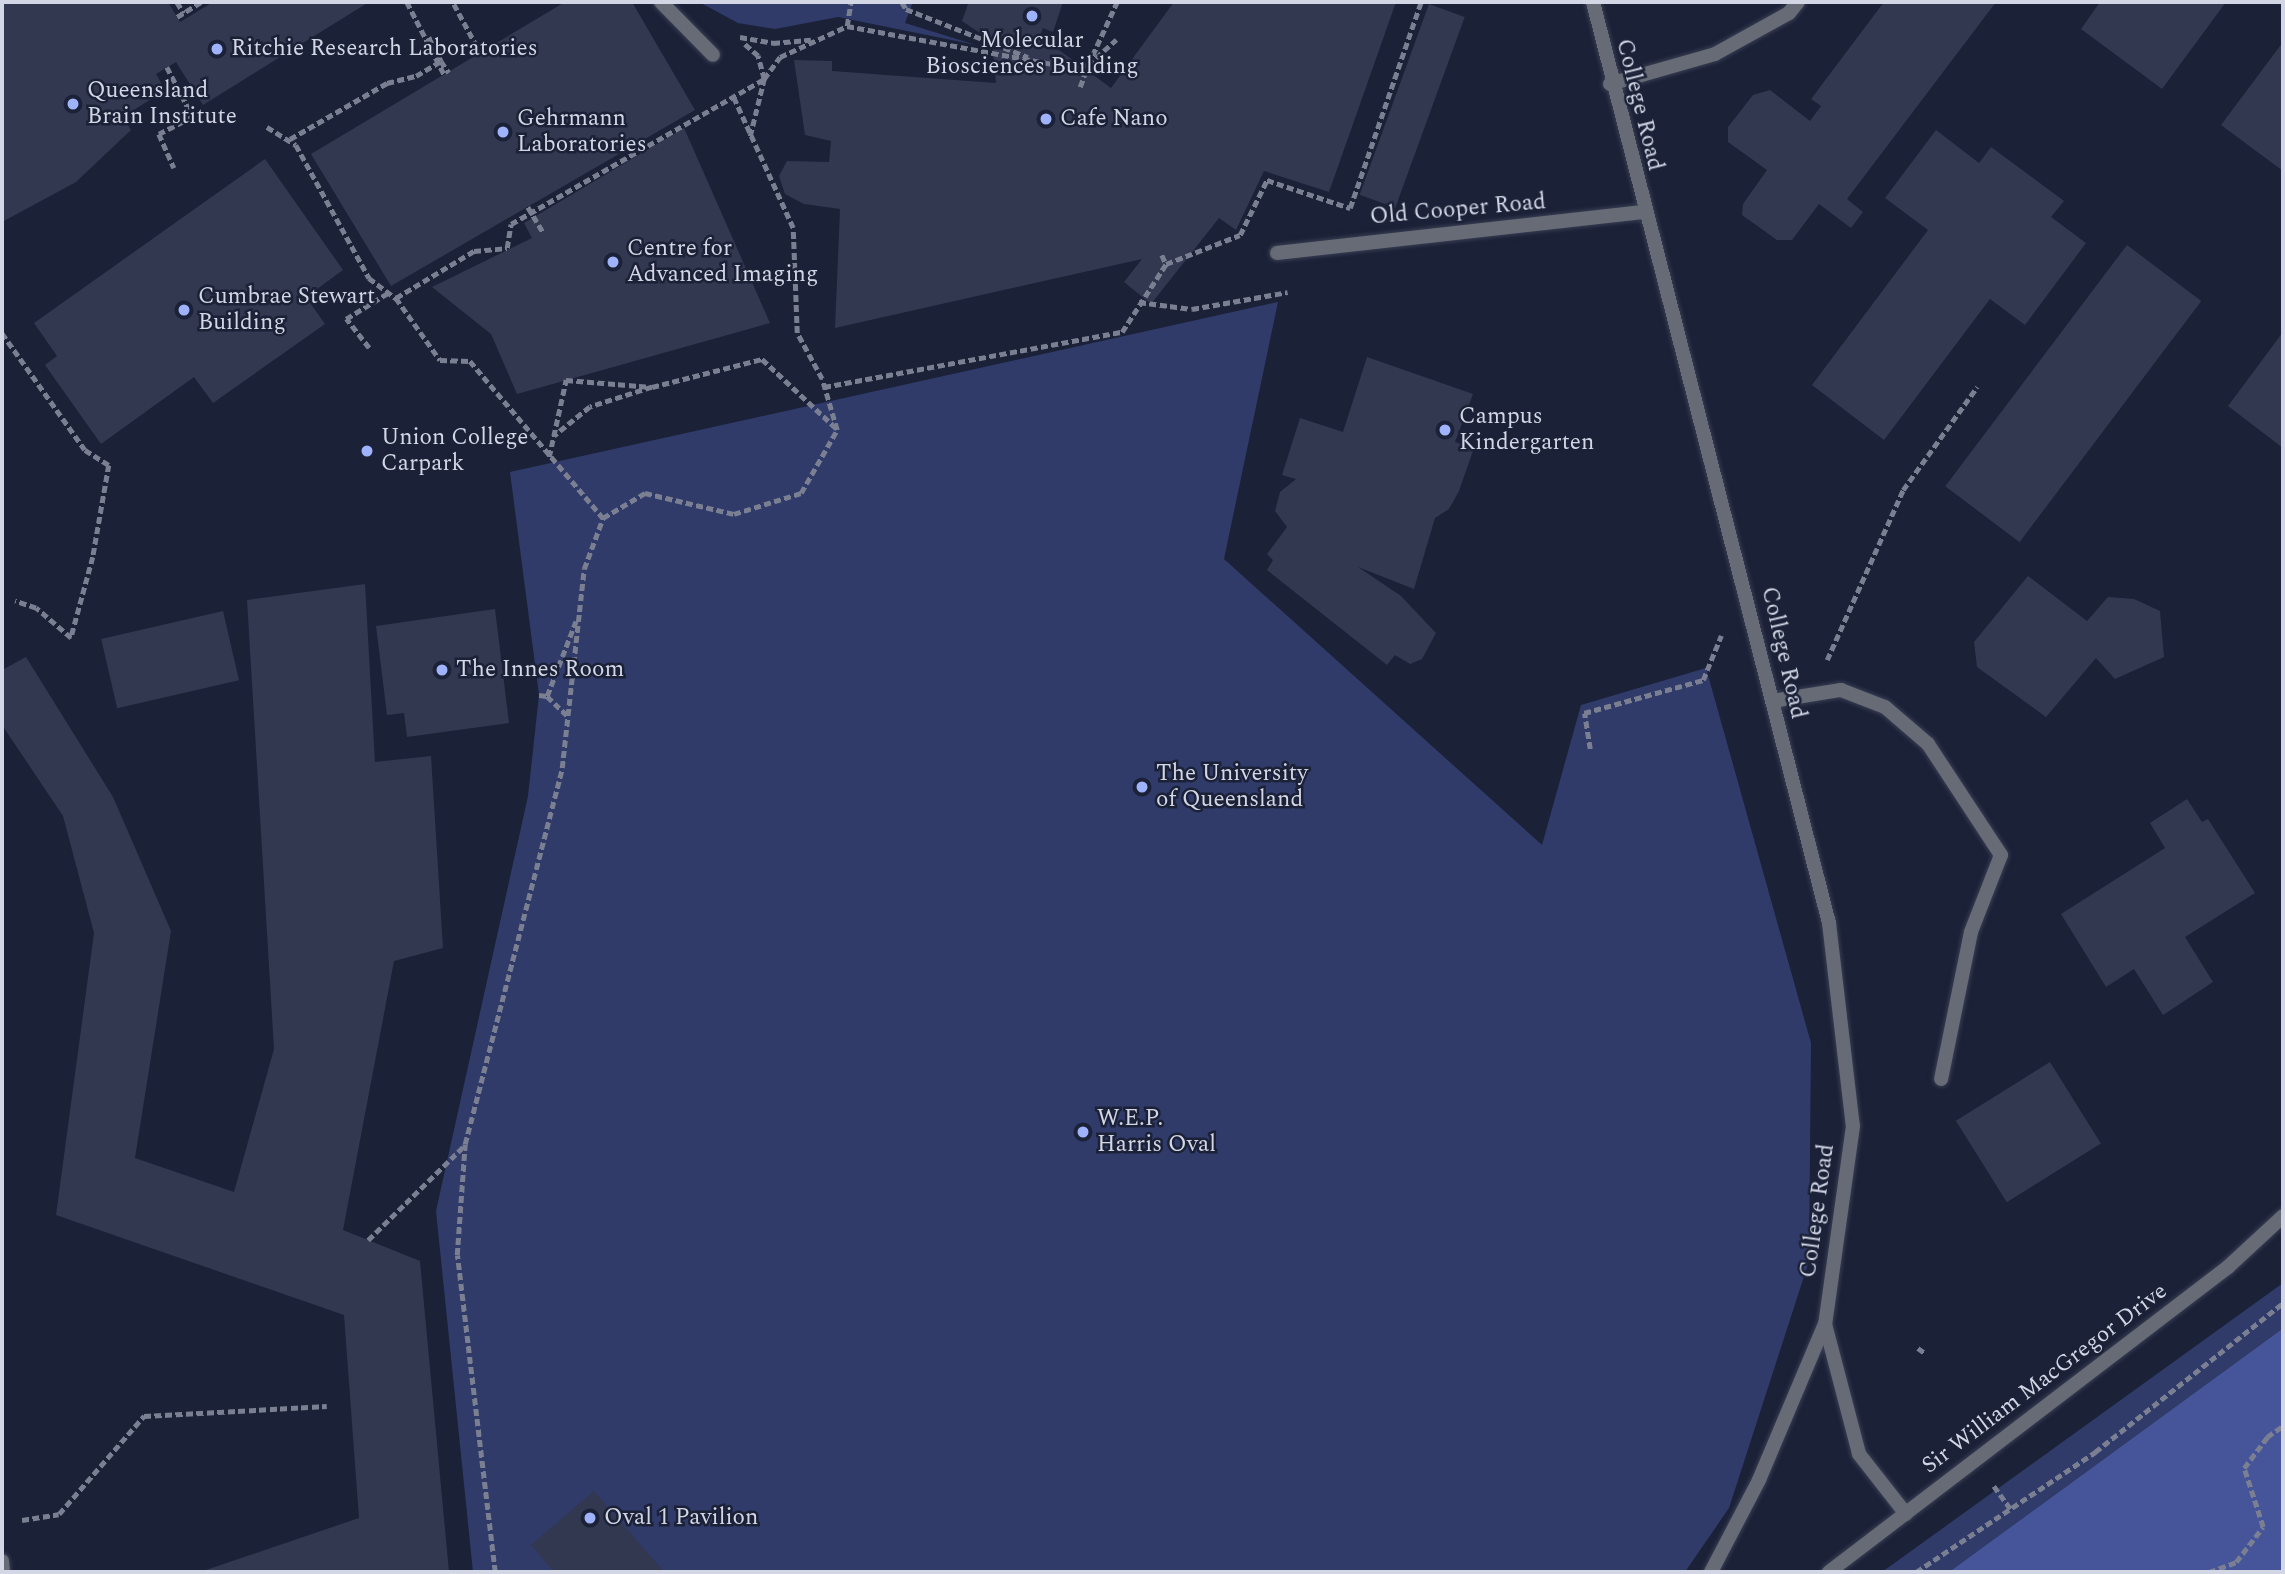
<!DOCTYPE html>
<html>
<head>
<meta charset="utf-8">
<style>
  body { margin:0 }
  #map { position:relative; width:2285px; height:1574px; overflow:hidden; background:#1b2137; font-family:Spectral,serif }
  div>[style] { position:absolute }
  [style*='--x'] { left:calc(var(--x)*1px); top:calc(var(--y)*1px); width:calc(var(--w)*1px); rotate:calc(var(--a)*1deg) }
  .green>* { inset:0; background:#303b6a }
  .forest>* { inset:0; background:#46559a }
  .building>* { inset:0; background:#323850; transform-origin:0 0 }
  .path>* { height:4.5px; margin-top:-2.25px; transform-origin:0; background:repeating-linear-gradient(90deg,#7a7f91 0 7px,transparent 0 10.5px) }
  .roads { filter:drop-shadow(0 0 2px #383e53) drop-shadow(0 0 2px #383e53) }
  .service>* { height:14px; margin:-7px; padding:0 7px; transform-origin:7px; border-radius:7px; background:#676b76 }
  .minor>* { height:14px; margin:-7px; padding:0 7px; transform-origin:7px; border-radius:7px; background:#676b76 }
  .path-bridge>* { height:4.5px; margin-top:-2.25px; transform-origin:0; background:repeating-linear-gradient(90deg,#7a7f91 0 7px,transparent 0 10.5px) }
  .dots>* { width:19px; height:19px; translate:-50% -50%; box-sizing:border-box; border:4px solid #1b2137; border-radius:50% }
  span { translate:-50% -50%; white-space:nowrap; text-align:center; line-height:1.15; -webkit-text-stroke:5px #1b2137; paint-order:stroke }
  .poi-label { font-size:23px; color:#d2d6e5 }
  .left { translate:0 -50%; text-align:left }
  .street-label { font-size:23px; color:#d2d6e5 }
  .frame { position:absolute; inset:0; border:4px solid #d2d6e5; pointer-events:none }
</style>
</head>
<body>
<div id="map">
  <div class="green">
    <div style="clip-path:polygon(699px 2px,913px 2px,905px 23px,976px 45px,838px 17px,775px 29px,738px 23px)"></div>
    <div style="clip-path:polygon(1278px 302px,1224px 559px,1542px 845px,1581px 705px,1706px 668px,1811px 1043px,1809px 1261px,1729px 1508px,1685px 1572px,473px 1572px,436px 1211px,528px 796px,539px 695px,510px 472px)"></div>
    <div style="clip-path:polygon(2283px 1283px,2282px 1329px,1949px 1572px,1882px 1572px)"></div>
  </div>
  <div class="forest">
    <div style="clip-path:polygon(2283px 1327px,2283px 1572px,1949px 1572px,2282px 1329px)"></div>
  </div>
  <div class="building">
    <div style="clip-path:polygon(2px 2px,168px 2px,180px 22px,213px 2px,369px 2px,203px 105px,176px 62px,156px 74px,165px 90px,123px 117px,131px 130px,76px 182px,2px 222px)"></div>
    <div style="clip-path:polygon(565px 2px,632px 2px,695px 110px,391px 286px,311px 154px)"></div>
    <div style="clip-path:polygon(962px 2px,1063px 2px,1053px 32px,1043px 28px,1040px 36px,1111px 88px,1174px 2px,1396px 2px,1329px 192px,1264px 171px,1236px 230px,1219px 218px,1151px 304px,1124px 282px,1142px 259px,835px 328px,840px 209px,804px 204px,785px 194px,779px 176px,787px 161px,829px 162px,831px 141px,805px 135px,794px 60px,832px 61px,832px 71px,996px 83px,992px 41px,962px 21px,968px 4px)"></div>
    <div style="clip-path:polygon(1884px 2px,1996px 2px,1847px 199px,1863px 212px,1851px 228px,1819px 204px,1792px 240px,1777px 240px,1742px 215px,1743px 204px,1767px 170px,1728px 142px,1728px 127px,1753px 95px,1770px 90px,1810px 121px,1821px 106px,1811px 99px)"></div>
    <div style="clip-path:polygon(2100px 2px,2226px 2px,2162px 89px,2081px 29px)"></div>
    <div style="left:1429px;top:4px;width:38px;height:203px;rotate:20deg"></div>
    <div style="clip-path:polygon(2283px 42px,2283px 171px,2221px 125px)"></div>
    <div style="clip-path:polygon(684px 128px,770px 323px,517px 394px,491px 334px,432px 287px,532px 238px,524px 223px)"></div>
    <div style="clip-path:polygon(1936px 130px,1979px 163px,1991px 147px,2064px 201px,2051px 217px,2086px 243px,2025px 325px,1990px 299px,1884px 440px,1812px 385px,1928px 230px,1885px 198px)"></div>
    <div style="clip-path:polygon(265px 159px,343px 270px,306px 297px,325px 324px,213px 403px,194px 377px,101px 444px,45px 365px,57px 356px,34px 323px)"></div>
    <div style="left:2127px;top:245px;width:93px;height:302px;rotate:37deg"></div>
    <div style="clip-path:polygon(2283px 332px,2283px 448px,2228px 406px)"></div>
    <div style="clip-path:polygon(1367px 357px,1473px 394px,1455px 442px,1474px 448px,1459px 491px,1449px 509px,1435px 518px,1414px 589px,1358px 567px,1401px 596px,1436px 633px,1422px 659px,1410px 664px,1395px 655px,1387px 665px,1267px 570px,1273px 560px,1267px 554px,1287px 527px,1275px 511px,1280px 492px,1296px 479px,1282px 475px,1300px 418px,1343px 432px)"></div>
    <div style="clip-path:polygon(2028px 576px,2087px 621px,2108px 597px,2134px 599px,2160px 611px,2164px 657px,2115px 679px,2096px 658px,2046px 717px,1977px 667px,1974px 642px)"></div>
    <div style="clip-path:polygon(365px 584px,375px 762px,431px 756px,443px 948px,394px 961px,343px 1230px,420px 1261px,449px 1572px,200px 1572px,359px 1518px,344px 1315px,56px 1215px,94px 933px,63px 816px,2px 725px,2px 670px,26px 657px,113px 797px,171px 931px,135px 1158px,234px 1192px,274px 1049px,247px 600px)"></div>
    <div style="clip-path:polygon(495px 609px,509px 723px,407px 737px,404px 713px,387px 715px,376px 626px)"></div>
    <div style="left:223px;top:611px;width:71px;height:125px;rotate:77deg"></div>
    <div style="clip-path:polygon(2187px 799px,2202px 822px,2208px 819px,2255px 893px,2185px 937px,2213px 982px,2163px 1015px,2134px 969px,2106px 987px,2061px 914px,2165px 848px,2150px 823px)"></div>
    <div style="left:2050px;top:1062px;width:96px;height:111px;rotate:58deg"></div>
    <div style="clip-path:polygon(594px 1491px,664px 1572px,554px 1572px,531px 1545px)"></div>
  </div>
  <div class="path">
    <div style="--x:177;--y:2;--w:13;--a:58"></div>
    <div style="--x:902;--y:2;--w:8;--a:60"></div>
    <div style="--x:906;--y:9;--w:131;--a:21.5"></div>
    <div style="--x:454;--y:4;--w:57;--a:61.6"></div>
    <div style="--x:177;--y:17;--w:28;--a:-32"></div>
    <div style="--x:847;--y:26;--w:24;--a:-81"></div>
    <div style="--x:429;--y:37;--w:27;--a:63"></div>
    <div style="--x:740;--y:37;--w:34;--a:10"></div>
    <div style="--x:773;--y:43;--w:38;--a:-5"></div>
    <div style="--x:167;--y:67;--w:56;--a:62.5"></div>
    <div style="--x:193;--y:117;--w:38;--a:153"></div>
    <div style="--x:159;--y:134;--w:37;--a:66"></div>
    <div style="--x:1080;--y:87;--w:23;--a:-70"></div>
    <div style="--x:1088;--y:65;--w:38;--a:-42"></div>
    <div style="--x:267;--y:127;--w:34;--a:32"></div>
    <div style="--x:296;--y:145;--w:152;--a:61.2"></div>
    <div style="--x:369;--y:278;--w:34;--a:37"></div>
    <div style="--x:396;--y:298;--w:76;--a:54.6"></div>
    <div style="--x:440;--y:360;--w:30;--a:2"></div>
    <div style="--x:470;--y:361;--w:206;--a:49.7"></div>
    <div style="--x:750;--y:136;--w:59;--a:-76.2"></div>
    <div style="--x:764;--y:79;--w:27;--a:-54"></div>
    <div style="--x:780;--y:57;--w:74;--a:-24.8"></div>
    <div style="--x:847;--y:26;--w:219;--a:10.5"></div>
    <div style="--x:1062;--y:66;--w:26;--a:-2"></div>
    <div style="--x:1088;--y:65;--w:69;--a:-65.3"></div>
    <div style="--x:290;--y:139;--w:112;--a:-30"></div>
    <div style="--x:387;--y:83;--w:30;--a:-14"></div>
    <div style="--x:416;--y:76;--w:29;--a:-31"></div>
    <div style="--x:441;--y:61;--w:14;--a:56"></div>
    <div style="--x:1162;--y:255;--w:10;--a:66"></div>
    <div style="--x:396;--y:298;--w:91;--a:-31.1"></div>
    <div style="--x:474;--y:251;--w:33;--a:-5"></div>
    <div style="--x:507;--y:248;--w:24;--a:-81"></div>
    <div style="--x:511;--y:224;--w:292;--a:-29.8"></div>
    <div style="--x:764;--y:79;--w:24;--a:-105"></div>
    <div style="--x:758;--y:56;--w:20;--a:-139"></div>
    <div style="--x:1139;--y:302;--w:53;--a:7.5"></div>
    <div style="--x:1192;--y:309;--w:97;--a:-10"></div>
    <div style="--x:2;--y:333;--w:143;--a:54.6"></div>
    <div style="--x:85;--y:450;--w:28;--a:32"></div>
    <div style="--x:109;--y:465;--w:93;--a:99.9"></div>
    <div style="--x:93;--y:557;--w:84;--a:105.2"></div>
    <div style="--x:71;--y:638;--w:46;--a:-139.4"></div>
    <div style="--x:36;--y:608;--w:22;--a:-162"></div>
    <div style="--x:369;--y:348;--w:37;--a:-128"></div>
    <div style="--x:346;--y:319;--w:49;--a:-31.8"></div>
    <div style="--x:652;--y:387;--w:114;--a:-14.3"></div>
    <div style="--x:762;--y:359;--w:103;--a:43"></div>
    <div style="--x:824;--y:387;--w:303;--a:-10.5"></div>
    <div style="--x:1122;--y:332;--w:81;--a:-57.1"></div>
    <div style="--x:1166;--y:264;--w:79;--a:-21.4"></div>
    <div style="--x:1240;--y:235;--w:61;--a:-63.9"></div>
    <div style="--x:1267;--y:180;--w:88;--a:18.6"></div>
    <div style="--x:1350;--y:208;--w:218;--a:-71"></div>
    <div style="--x:549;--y:457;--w:79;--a:-77.6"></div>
    <div style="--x:566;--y:380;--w:86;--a:4.7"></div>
    <div style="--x:652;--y:387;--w:65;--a:162.1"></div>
    <div style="--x:590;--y:407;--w:46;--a:141.1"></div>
    <div style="--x:1827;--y:660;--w:186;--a:-65.9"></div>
    <div style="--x:1903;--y:490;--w:127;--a:-54.3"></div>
    <div style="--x:539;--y:695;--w:8;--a:7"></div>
    <div style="--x:547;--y:696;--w:80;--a:-68.9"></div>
    <div style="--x:547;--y:696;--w:28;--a:44"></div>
    <div style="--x:1590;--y:749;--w:36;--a:-99"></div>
    <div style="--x:1584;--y:713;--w:123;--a:-15.5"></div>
    <div style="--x:1703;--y:680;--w:48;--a:-67.8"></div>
    <div style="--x:368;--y:1240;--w:136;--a:-44.4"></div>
    <div style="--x:1918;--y:1348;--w:9;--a:36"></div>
    <div style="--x:1994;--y:1486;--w:31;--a:54"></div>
    <div style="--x:22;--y:1520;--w:37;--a:-9"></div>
    <div style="--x:59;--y:1514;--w:130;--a:-49.1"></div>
    <div style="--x:144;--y:1416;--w:183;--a:-3.1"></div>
    <div style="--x:495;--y:1572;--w:319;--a:-96.8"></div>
    <div style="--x:457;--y:1255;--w:111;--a:-85.9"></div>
    <div style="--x:465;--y:1144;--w:388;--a:-75.5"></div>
    <div style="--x:562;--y:768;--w:200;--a:-83.7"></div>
    <div style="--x:584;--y:569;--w:54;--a:-69.6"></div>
    <div style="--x:603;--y:518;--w:49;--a:-30.8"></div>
    <div style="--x:645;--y:493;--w:91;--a:13.3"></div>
    <div style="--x:734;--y:514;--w:70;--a:-17.4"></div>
    <div style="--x:801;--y:493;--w:73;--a:-60.3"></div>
    <div style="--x:837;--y:430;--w:53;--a:-106.4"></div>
    <div style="--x:822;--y:379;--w:52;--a:-118.5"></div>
    <div style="--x:797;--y:333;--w:105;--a:-92.2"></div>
    <div style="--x:793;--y:228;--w:147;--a:-114.5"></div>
    <div style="--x:1916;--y:1572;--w:216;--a:-33.8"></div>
    <div style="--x:2095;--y:1452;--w:240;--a:-38.4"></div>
    <div style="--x:2185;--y:1572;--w:6;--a:0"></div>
    <div style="--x:2209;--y:1572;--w:29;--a:-20"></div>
    <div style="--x:2236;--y:1562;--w:44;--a:-52.4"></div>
    <div style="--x:2263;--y:1527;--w:62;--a:-107.9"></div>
    <div style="--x:2244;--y:1468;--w:39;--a:-53"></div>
    <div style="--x:2267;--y:1437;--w:19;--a:-35"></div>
  </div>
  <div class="roads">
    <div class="service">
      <div style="--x:661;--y:2;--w:74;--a:45.5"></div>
      <div style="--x:1610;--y:84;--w:109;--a:-15.9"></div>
      <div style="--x:1715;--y:54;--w:85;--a:-29"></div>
      <div style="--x:1789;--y:13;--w:14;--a:-51"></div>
      <div style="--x:1277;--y:253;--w:368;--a:-6.4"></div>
      <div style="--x:1772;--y:701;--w:70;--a:-9.1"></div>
      <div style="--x:1841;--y:690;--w:47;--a:21.1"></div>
      <div style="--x:1885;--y:707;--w:57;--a:40.7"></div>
      <div style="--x:1928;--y:744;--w:133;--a:56.7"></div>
      <div style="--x:2001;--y:855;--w:83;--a:111.3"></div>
      <div style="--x:1971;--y:932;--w:150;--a:101.5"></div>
    </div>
    <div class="minor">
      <div style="--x:1593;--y:2;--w:951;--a:75.63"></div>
      <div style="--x:1829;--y:923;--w:204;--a:83.3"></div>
      <div style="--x:1853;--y:1126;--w:200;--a:98"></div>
      <div style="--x:1825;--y:1324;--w:134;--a:75.3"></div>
      <div style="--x:1859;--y:1454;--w:76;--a:51.9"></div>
      <div style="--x:2;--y:1561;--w:11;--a:85"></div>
      <div style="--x:1711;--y:1572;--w:104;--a:-62.4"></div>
      <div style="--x:1759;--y:1480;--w:169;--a:-67.1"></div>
      <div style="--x:1829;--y:1572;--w:502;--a:-37.39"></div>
      <div style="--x:2228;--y:1267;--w:75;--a:-42.8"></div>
    </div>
  </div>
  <div class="path-bridge">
    <div style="--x:407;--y:2;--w:83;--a:62.8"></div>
    <div style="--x:528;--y:207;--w:29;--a:59"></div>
  </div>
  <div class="dots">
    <div style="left:1032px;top:16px;background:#9fb3fd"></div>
    <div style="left:217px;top:49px;background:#9fb3fd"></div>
    <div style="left:73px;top:104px;background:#9fb3fd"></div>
    <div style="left:1046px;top:119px;background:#9fb3fd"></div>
    <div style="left:503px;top:132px;background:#9fb3fd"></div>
    <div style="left:613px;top:262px;background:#9fb3fd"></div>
    <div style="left:184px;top:310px;background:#9fb3fd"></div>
    <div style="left:1445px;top:430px;background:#9fb3fd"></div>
    <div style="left:367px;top:451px;background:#9fb3fd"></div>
    <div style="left:442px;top:670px;background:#9fb3fd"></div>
    <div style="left:1142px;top:787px;background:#9fb3fd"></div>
    <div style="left:1083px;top:1132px;background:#9fb3fd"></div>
    <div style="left:590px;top:1518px;background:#9fb3fd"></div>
  </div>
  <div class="poi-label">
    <span style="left:1032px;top:54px">Molecular<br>Biosciences Building</span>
    <span class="left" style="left:231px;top:49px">Ritchie Research Laboratories</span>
    <span class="left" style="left:87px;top:104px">Queensland<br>Brain Institute</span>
    <span class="left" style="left:517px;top:132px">Gehrmann<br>Laboratories</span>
    <span class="left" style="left:1060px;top:119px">Cafe Nano</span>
    <span class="left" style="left:627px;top:262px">Centre for<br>Advanced Imaging</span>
    <span class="left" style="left:198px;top:310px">Cumbrae Stewart<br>Building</span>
    <span class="left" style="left:1459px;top:430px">Campus<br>Kindergarten</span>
    <span class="left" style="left:381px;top:451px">Union College<br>Carpark</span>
    <span class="left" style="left:456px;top:670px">The Innes Room</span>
    <span class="left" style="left:1156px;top:787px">The University<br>of Queensland</span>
    <span class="left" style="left:1097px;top:1132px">W.E.P.<br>Harris Oval</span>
    <span class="left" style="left:604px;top:1518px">Oval 1 Pavilion</span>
  </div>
  <div class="street-label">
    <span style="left:1639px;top:105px;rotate:76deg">College Road</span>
    <span style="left:1458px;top:210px;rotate:-5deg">Old Cooper Road</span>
    <span style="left:1783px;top:653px;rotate:77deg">College Road</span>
    <span style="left:1818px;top:1211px;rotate:-82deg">College Road</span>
    <span style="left:2045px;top:1379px;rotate:-37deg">Sir William MacGregor Drive</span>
  </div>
  <div class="frame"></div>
</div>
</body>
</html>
